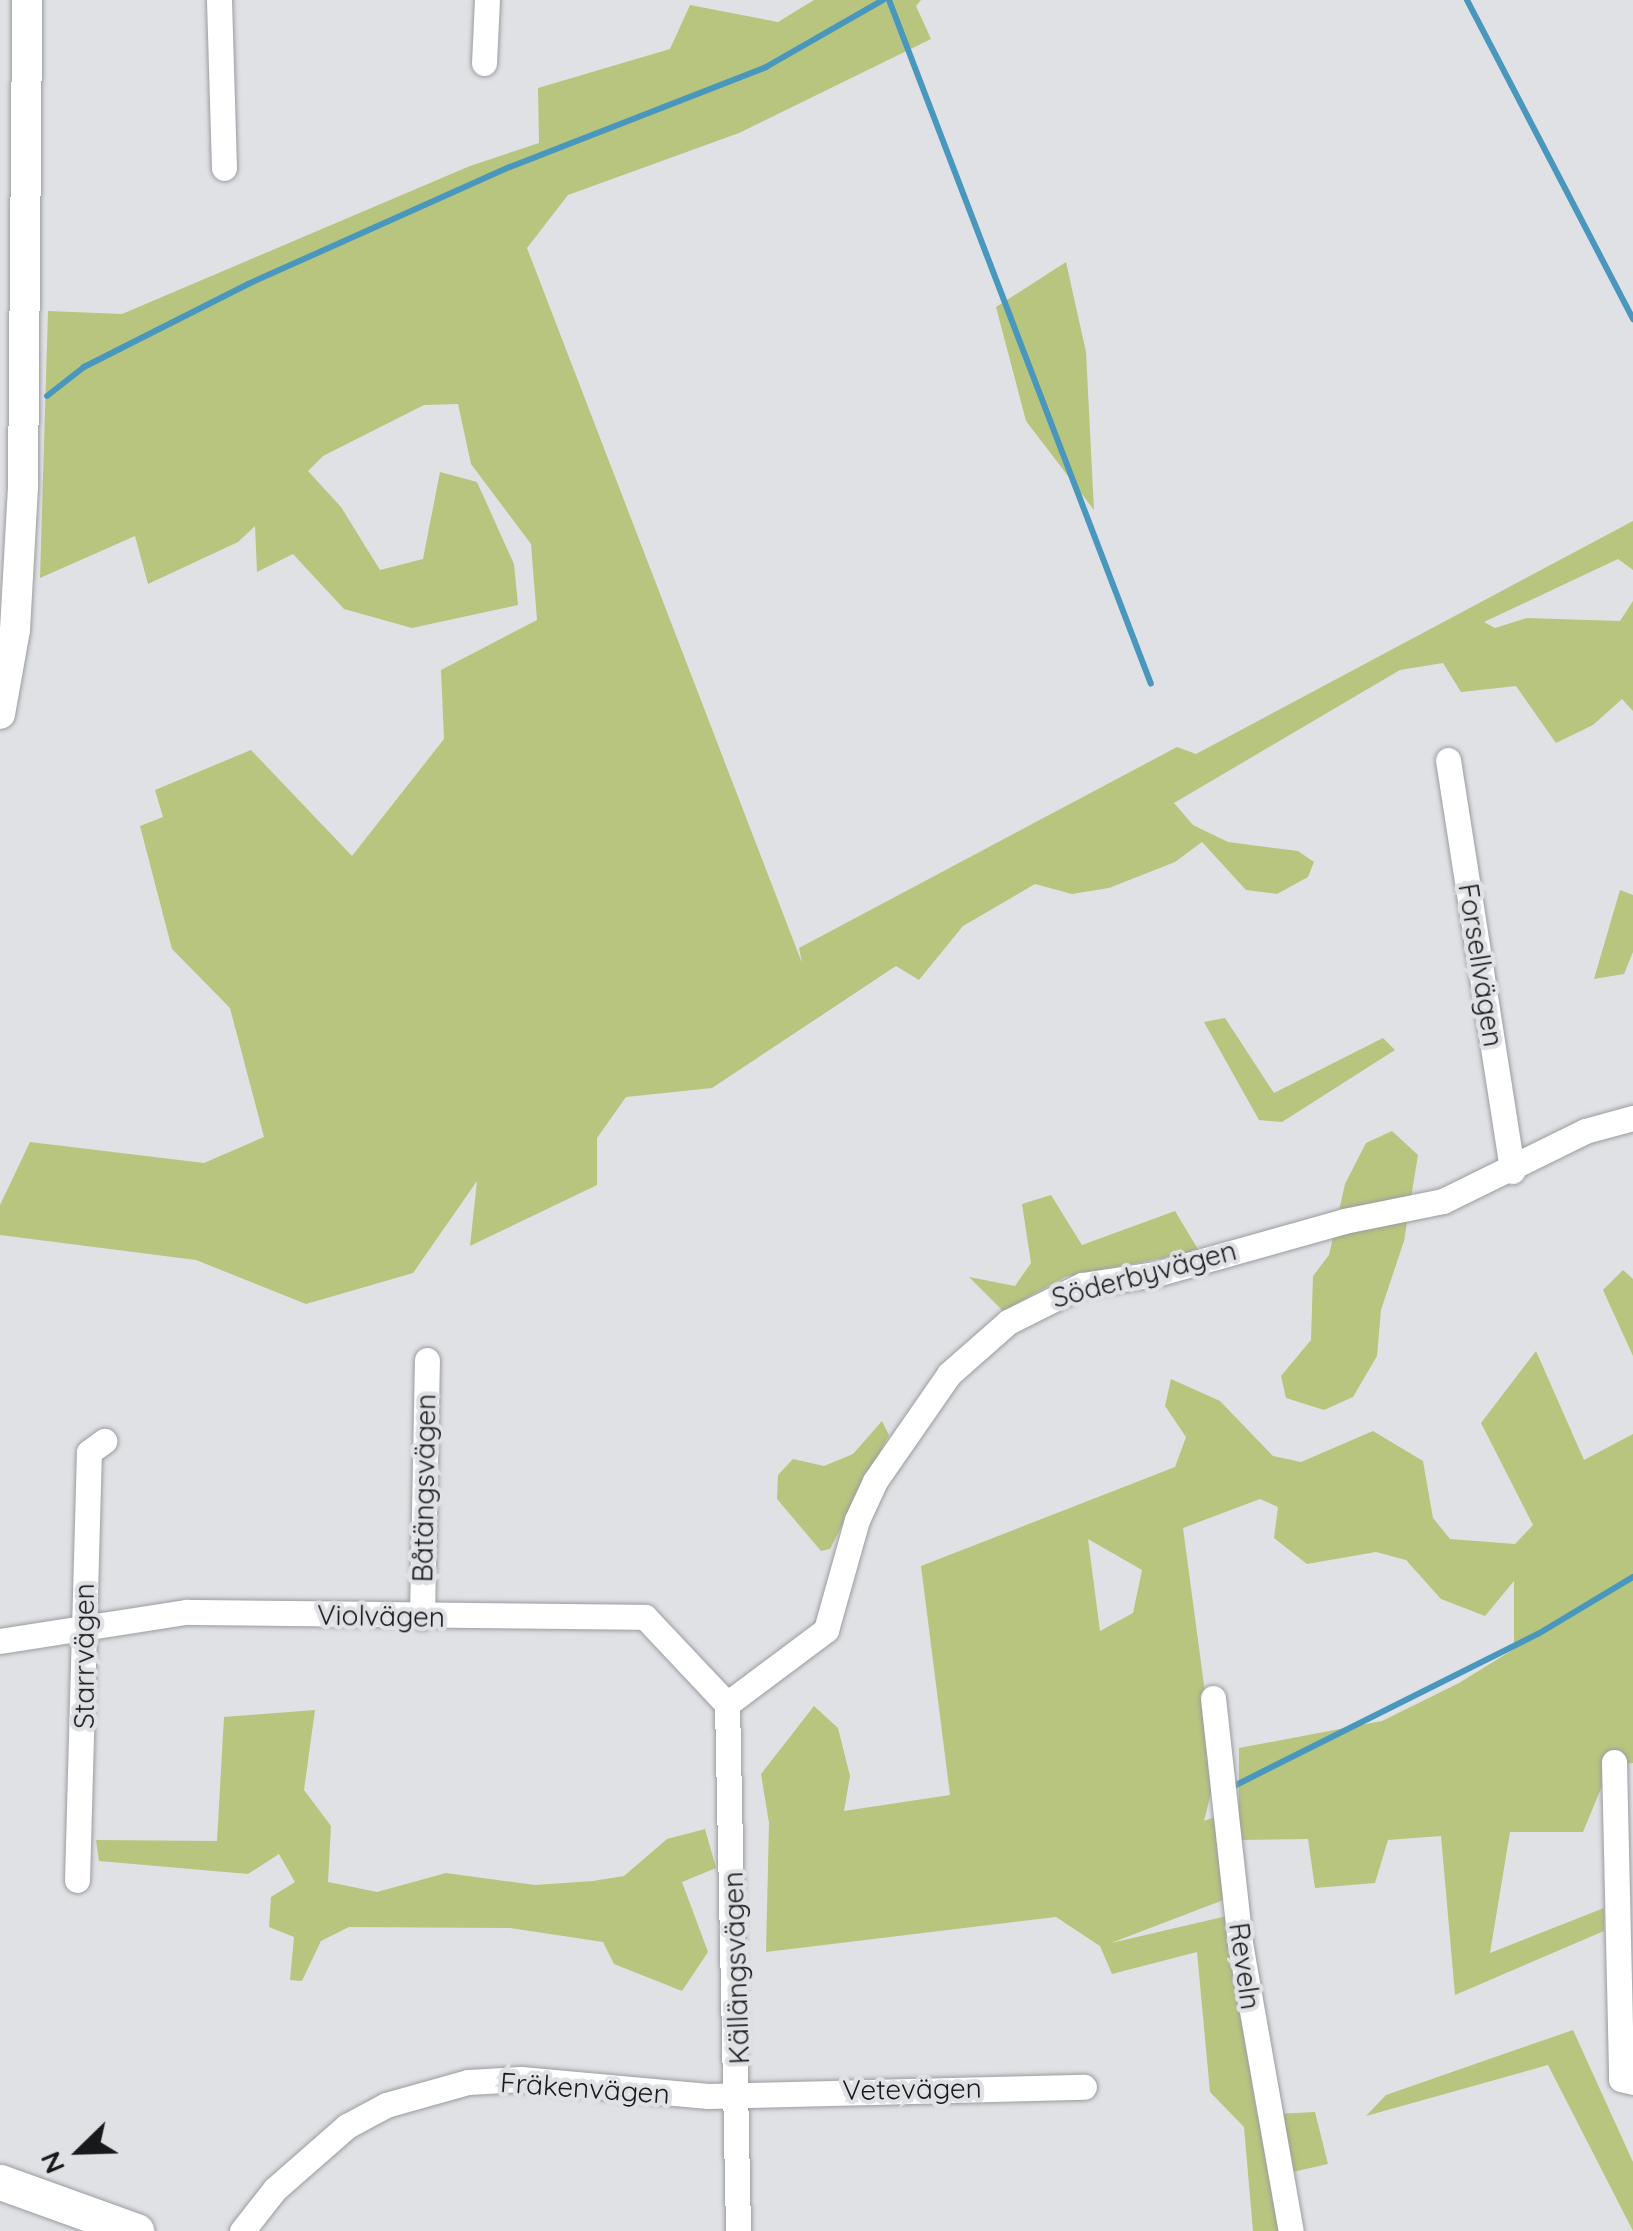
<!DOCTYPE html>
<html>
<head>
<meta charset="utf-8">
<style>
  body { margin:0 }
  #map { position:relative; width:1633px; height:2231px; overflow:hidden; background:#dfe1e5; font-family:Quicksand,sans-serif }
  div>[style] { position:absolute }
  [style*='--x'] { left:calc(var(--x)*1px); top:calc(var(--y)*1px); width:calc(var(--w)*1px); rotate:calc(var(--a)*1deg) }
  .green>* { inset:0; background:#b8c57f }
  .stream>* { height:6px; margin:-3px; padding:0 3px; transform-origin:3px; border-radius:3px; background:#4a97bd }
  .roads { filter:drop-shadow(0 0 2px #9a9c9f) drop-shadow(0 0 2px #9a9c9f) }
  .minor>* { height:25px; margin:-12.5px; padding:0 12.5px; transform-origin:12.5px; border-radius:12.5px; background:#fff }
  .tertiary>* { height:30px; margin:-15px; padding:0 15px; transform-origin:15px; border-radius:15px; background:#fff }
  .secondary>* { height:35px; margin:-17.5px; padding:0 17.5px; transform-origin:17.5px; border-radius:17.5px; background:#fff }
  span { translate:-50% -50%; white-space:nowrap; text-align:center; line-height:1.15; -webkit-text-stroke:9px #dfe1e5; paint-order:stroke }
  .street-label { font-size:28px; color:#18191a }
  .north { position:absolute; left:30px; top:2101px; width:100px; height:100px; -webkit-text-stroke:8px #dfe1e5; paint-order:stroke; rotate:247deg; font-size:28px; font-weight:700; line-height:40px; text-align:center; color:#18191a }
  .north::after { content:''; display:block; margin:auto; width:35px; height:45px; background:#18191a; clip-path:polygon(50% 0,100% 100%,50% 72%,0 100%) }
</style>
</head>
<body>
<div id="map">
  <div class="green">
    <div style="clip-path:polygon(814px 0,921px 0,916px 6px,931px 39px,739px 133px,568px 195px,527px 248px,802px 963px,799px 948px,1177px 747px,1196px 754px,1633px 521px,1633px 570px,1618px 559px,1484px 622px,1495px 628px,1527px 618px,1620px 621px,1633px 601px,1633px 711px,1622px 699px,1593px 725px,1556px 743px,1516px 686px,1461px 692px,1443px 663px,1400px 670px,1174px 803px,1193px 825px,1228px 842px,1298px 851px,1314px 862px,1308px 877px,1277px 894px,1246px 890px,1202px 842px,1175px 862px,1109px 888px,1072px 894px,1035px 884px,963px 926px,919px 980px,896px 966px,712px 1088px,626px 1097px,597px 1138px,597px 1185px,470px 1246px,477px 1181px,413px 1273px,306px 1304px,196px 1260px,0 1235px,0 1205px,30px 1142px,204px 1163px,264px 1137px,230px 1008px,172px 949px,140px 826px,163px 817px,155px 790px,251px 750px,352px 856px,444px 739px,441px 670px,537px 620px,531px 544px,471px 464px,458px 404px,424px 405px,323px 456px,308px 471px,341px 507px,380px 570px,423px 559px,440px 472px,477px 482px,514px 564px,518px 605px,412px 628px,344px 609px,293px 554px,257px 572px,255px 526px,238px 542px,148px 584px,135px 536px,40px 578px,48px 311px,122px 314px,470px 166px,539px 143px,538px 88px,670px 49px,690px 5px,778px 22px)"></div>
    <div style="clip-path:polygon(1066px 262px,1086px 352px,1094px 510px,1026px 421px,996px 307px)"></div>
    <div style="clip-path:polygon(1620px 890px,1633px 895px,1633px 952px,1624px 974px,1594px 979px)"></div>
    <div style="clip-path:polygon(1225px 1018px,1274px 1093px,1383px 1038px,1395px 1050px,1282px 1122px,1259px 1120px,1204px 1022px)"></div>
    <div style="clip-path:polygon(1392px 1131px,1418px 1155px,1404px 1241px,1381px 1310px,1377px 1356px,1353px 1397px,1324px 1410px,1286px 1398px,1281px 1376px,1311px 1340px,1313px 1276px,1329px 1255px,1345px 1184px,1366px 1143px)"></div>
    <div style="clip-path:polygon(1051px 1195px,1082px 1245px,1175px 1211px,1199px 1251px,1065px 1277px,1003px 1311px,969px 1277px,1015px 1286px,1031px 1263px,1022px 1204px)"></div>
    <div style="clip-path:polygon(1623px 1270px,1633px 1279px,1633px 1356px,1603px 1290px)"></div>
    <div style="clip-path:polygon(evenodd,1536px 1351px,1584px 1460px,1633px 1434px,1633px 1763px,1602px 1765px,1602px 1786px,1583px 1832px,1510px 1832px,1490px 1953px,1604px 1908px,1604px 1931px,1455px 1995px,1441px 1836px,1388px 1840px,1375px 1883px,1315px 1888px,1308px 1839px,1239px 1840px,1239px 1748px,1382px 1721px,1459px 1683px,1514px 1649px,1514px 1581px,1485px 1616px,1441px 1599px,1406px 1560px,1376px 1552px,1307px 1564px,1274px 1538px,1278px 1507px,1260px 1499px,1183px 1528px,1210px 1730px,1211px 1793px,1204px 1821px,1220px 1815px,1226px 1899px,1111px 1943px,1227px 1916px,1257px 2115px,1315px 2112px,1328px 2164px,1279px 2175px,1281px 2231px,1253px 2231px,1244px 2127px,1210px 2092px,1197px 1952px,1112px 1974px,1100px 1946px,1056px 1917px,766px 1952px,769px 1823px,761px 1774px,814px 1706px,838px 1728px,850px 1776px,844px 1811px,950px 1795px,921px 1566px,1175px 1467px,1186px 1437px,1165px 1406px,1171px 1379px,1220px 1401px,1273px 1456px,1301px 1462px,1373px 1431px,1423px 1461px,1433px 1518px,1450px 1539px,1515px 1544px,1533px 1525px,1481px 1423px,1536px 1351px,1088px 1539px,1142px 1570px,1133px 1613px,1100px 1631px,1088px 1539px)"></div>
    <div style="clip-path:polygon(882px 1421px,889px 1435px,830px 1549px,821px 1551px,777px 1499px,778px 1475px,793px 1459px,824px 1466px,853px 1454px)"></div>
    <div style="clip-path:polygon(315px 1710px,304px 1790px,331px 1826px,328px 1882px,377px 1892px,446px 1873px,535px 1885px,593px 1881px,624px 1876px,667px 1839px,705px 1829px,716px 1868px,682px 1882px,708px 1952px,682px 1991px,614px 1964px,603px 1942px,510px 1928px,349px 1927px,321px 1941px,302px 1981px,290px 1980px,294px 1937px,269px 1927px,271px 1897px,295px 1882px,279px 1854px,248px 1874px,99px 1861px,96px 1840px,217px 1841px,224px 1717px)"></div>
    <div style="clip-path:polygon(1573px 2030px,1633px 2162px,1633px 2231px,1548px 2065px,1366px 2116px,1386px 2095px)"></div>
  </div>
  <div class="stream">
    <div style="--x:889;--y:0;--w:732;--a:69.04"></div>
    <div style="--x:1467;--y:0;--w:360;--a:62.5"></div>
    <div style="--x:47;--y:396;--w:47;--a:-38.1"></div>
    <div style="--x:84;--y:367;--w:184;--a:-26.8"></div>
    <div style="--x:248;--y:284;--w:287;--a:-24.1"></div>
    <div style="--x:510;--y:167;--w:275;--a:-21.3"></div>
    <div style="--x:766;--y:67;--w:135;--a:-29.8"></div>
    <div style="--x:1236;--y:1785;--w:338;--a:-26.6"></div>
    <div style="--x:1538;--y:1634;--w:111;--a:-31"></div>
  </div>
  <div class="roads">
    <div class="minor">
      <div style="--x:219;--y:0;--w:168;--a:88.3"></div>
      <div style="--x:484;--y:63;--w:63;--a:-87.3"></div>
      <div style="--x:1448;--y:760;--w:416;--a:81.1"></div>
      <div style="--x:422;--y:1617;--w:257;--a:-88.9"></div>
      <div style="--x:0;--y:1641;--w:188;--a:-8.9"></div>
      <div style="--x:186;--y:1612;--w:459;--a:0.6"></div>
      <div style="--x:645;--y:1617;--w:120;--a:46.7"></div>
      <div style="--x:1213;--y:1698;--w:246;--a:83.7"></div>
      <div style="--x:1240;--y:1943;--w:292;--a:80"></div>
      <div style="--x:727;--y:1704;--w:124;--a:-36.8"></div>
      <div style="--x:826;--y:1630;--w:114;--a:-74.3"></div>
      <div style="--x:857;--y:1520;--w:43;--a:-65.2"></div>
      <div style="--x:875;--y:1481;--w:130;--a:-55.3"></div>
      <div style="--x:949;--y:1374;--w:79;--a:-41.4"></div>
      <div style="--x:1008;--y:1322;--w:83;--a:-26.6"></div>
      <div style="--x:1082;--y:1285;--w:75;--a:-8.5"></div>
      <div style="--x:1156;--y:1274;--w:195;--a:-15.7"></div>
      <div style="--x:1344;--y:1221;--w:101;--a:-11.4"></div>
      <div style="--x:1443;--y:1201;--w:158;--a:-26.2"></div>
      <div style="--x:1585;--y:1131;--w:50;--a:-15.2"></div>
      <div style="--x:727;--y:1704;--w:527;--a:88.8"></div>
      <div style="--x:1614;--y:1762;--w:317;--a:88.7"></div>
      <div style="--x:1621;--y:2079;--w:12;--a:14"></div>
      <div style="--x:77;--y:1880;--w:428;--a:-88.4"></div>
      <div style="--x:89;--y:1452;--w:19;--a:-36"></div>
      <div style="--x:242;--y:2231;--w:53;--a:-51.8"></div>
      <div style="--x:275;--y:2189;--w:96;--a:-41.2"></div>
      <div style="--x:347;--y:2126;--w:44;--a:-28.3"></div>
      <div style="--x:386;--y:2105;--w:85;--a:-15.7"></div>
      <div style="--x:468;--y:2082;--w:53;--a:-3.2"></div>
      <div style="--x:521;--y:2079;--w:188;--a:5.2"></div>
      <div style="--x:708;--y:2096;--w:376;--a:-1.4"></div>
    </div>
    <div class="tertiary">
      <div style="--x:0;--y:714;--w:85;--a:-79.9"></div>
      <div style="--x:15;--y:630;--w:145;--a:-86.8"></div>
      <div style="--x:23;--y:485;--w:485;--a:-89.5"></div>
    </div>
    <div class="secondary">
      <div style="--x:0;--y:2182;--w:145;--a:19.8"></div>
    </div>
  </div>
  <div class="street-label">
    <span style="left:1481px;top:965px;rotate:81deg">Forsellvägen</span>
    <span style="left:1144px;top:1274px;rotate:-15deg">Söderbyvägen</span>
    <span style="left:424px;top:1488px;rotate:-89deg">Båtängsvägen</span>
    <span style="left:381px;top:1616px;rotate:1deg">Violvägen</span>
    <span style="left:84px;top:1656px;rotate:-90deg">Starrvägen</span>
    <span style="left:1245px;top:1966px;rotate:82deg">Reveln</span>
    <span style="left:736px;top:1968px;rotate:-92deg">Källängsvägen</span>
    <span style="left:585px;top:2088px;rotate:4deg">Fräkenvägen</span>
    <span style="left:912px;top:2089px;rotate:-1deg">Vetevägen</span>
  </div>
  <div class="north">N</div>
</div>
</body>
</html>
